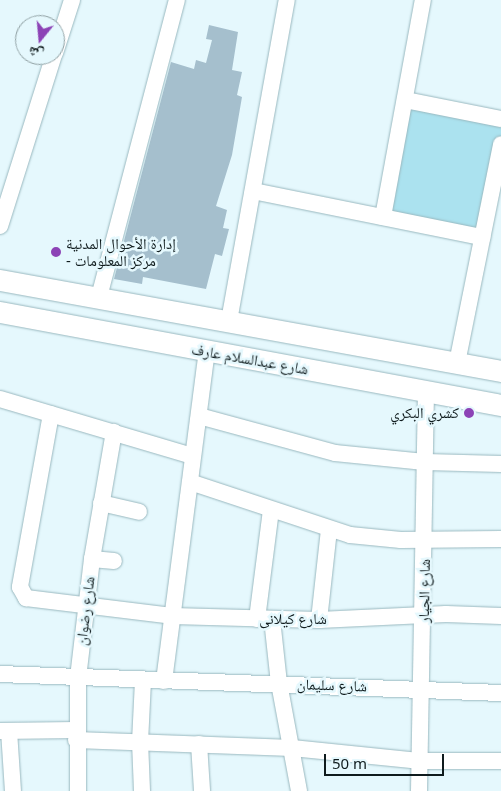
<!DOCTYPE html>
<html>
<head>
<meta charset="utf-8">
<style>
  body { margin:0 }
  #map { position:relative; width:501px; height:791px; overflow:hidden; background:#e5f8fd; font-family:"Noto Sans","Noto Naskh Arabic",sans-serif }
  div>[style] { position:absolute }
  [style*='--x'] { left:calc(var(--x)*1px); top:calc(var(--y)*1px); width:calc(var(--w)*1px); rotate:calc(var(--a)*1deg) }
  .green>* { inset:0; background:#abe2ef }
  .building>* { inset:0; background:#a5bfcd }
  .roads { filter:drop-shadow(0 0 1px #99b8bf) drop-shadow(0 0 1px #99b8bf) }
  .minor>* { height:16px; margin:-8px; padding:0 8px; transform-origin:8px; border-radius:8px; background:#fff }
  .major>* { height:21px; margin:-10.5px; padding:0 10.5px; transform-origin:10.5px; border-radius:10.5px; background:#fff }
  .dots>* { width:14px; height:14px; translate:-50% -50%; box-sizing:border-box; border:2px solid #e5f8fd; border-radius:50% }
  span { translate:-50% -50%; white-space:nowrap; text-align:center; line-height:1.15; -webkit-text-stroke:5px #e5f8fd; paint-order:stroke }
  .poi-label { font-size:15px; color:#0f1b1d }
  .left { translate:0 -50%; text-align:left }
  .right { translate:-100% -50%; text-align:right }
  .street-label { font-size:15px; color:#0f1b1d }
  .north { position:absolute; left:15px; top:15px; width:50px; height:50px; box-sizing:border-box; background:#e5f8fd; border:1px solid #8fa0a3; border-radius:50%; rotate:197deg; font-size:14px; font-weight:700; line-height:20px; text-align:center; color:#0f1b1d }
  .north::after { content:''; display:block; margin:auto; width:18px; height:22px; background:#8c43b6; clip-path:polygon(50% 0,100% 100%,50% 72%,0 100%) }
  .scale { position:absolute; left:324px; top:754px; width:120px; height:22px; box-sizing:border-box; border:2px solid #0f1b1d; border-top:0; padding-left:6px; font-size:15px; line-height:18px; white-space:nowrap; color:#0f1b1d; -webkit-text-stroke:4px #e5f8fd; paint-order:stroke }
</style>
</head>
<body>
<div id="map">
  <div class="green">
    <div style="clip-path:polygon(406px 101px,501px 121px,501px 138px,481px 236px,385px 216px)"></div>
  </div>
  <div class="building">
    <div style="clip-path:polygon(209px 25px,238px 32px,232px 70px,242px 72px,237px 95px,242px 97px,232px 155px,216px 206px,227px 210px,223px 228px,229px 229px,222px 256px,215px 254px,206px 289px,143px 277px,142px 284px,114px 279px,171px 62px,194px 69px,196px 60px,206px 63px,212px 40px,206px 39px)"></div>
  </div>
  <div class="roads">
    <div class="minor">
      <div style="--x:55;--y:53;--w:56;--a:-72.2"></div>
      <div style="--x:405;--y:100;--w:98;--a:11.2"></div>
      <div style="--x:253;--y:191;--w:234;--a:11.4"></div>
      <div style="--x:383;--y:217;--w:221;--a:-79.6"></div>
      <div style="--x:0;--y:226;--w:179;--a:-72.5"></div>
      <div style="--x:99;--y:297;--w:307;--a:-75.3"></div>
      <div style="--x:229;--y:321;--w:326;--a:-79.8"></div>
      <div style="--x:457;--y:363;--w:223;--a:-78.6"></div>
      <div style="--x:0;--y:399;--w:201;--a:16.5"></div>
      <div style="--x:51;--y:414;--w:176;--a:100.2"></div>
      <div style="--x:20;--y:587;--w:13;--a:61"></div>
      <div style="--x:26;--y:598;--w:147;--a:7"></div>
      <div style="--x:172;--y:616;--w:147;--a:1.6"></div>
      <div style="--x:319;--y:620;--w:127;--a:-2.7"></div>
      <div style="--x:446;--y:614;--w:55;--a:2.1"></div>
      <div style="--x:199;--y:416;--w:141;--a:15.2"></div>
      <div style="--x:335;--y:453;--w:90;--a:5.7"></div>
      <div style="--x:425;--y:462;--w:76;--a:1.5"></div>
      <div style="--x:190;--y:482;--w:169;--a:18.3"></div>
      <div style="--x:350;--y:535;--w:51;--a:5.6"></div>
      <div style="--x:401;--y:540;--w:100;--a:-0.6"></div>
      <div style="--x:101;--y:503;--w:39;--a:13"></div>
      <div style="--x:92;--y:559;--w:22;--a:5"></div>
      <div style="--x:257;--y:619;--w:110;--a:-82.7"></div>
      <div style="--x:272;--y:619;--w:64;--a:83.8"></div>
      <div style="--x:279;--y:683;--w:110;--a:79.5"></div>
      <div style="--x:319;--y:620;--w:91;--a:-83.7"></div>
      <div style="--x:0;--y:674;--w:501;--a:2.17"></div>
      <div style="--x:164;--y:681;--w:332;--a:-82.6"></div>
      <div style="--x:0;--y:731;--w:76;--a:-0.8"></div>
      <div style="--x:9;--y:731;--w:60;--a:86.2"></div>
      <div style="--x:76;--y:740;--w:216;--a:2.1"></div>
      <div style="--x:292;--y:748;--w:130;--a:5.8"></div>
      <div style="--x:421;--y:761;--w:80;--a:0"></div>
      <div style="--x:199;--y:744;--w:47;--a:86.3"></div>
      <div style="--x:78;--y:791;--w:113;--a:-90"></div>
      <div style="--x:78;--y:678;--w:120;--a:-83.3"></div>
      <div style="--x:92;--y:559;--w:129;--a:-80.2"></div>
      <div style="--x:142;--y:791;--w:49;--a:-92.3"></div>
      <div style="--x:140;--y:742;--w:61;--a:-87.2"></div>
      <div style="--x:419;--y:791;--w:400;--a:-89"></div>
    </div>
    <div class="major">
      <div style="--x:0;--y:280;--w:509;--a:10.29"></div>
      <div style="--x:0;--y:312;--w:510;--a:10.52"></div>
    </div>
  </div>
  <div class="dots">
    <div style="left:56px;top:252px;background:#8c43b6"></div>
    <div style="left:469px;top:413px;background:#8c43b6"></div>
  </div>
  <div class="poi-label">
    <span class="left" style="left:66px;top:252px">إدارة الأحوال المدنية<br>- مركز المعلومات</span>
    <span class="right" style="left:459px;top:413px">كشري البكري</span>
  </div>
  <div class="street-label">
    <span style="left:250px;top:359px;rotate:10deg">شارع عبدالسلام عارف</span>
    <span style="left:424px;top:591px;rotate:-89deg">شارع الجيار</span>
    <span style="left:85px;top:611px;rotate:-83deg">شارع رضوان</span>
    <span style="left:293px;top:619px">شارع كيلانى</span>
    <span style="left:332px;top:685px;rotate:2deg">شارع سليمان</span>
  </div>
  <div class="north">ش</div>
  <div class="scale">50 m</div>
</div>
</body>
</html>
